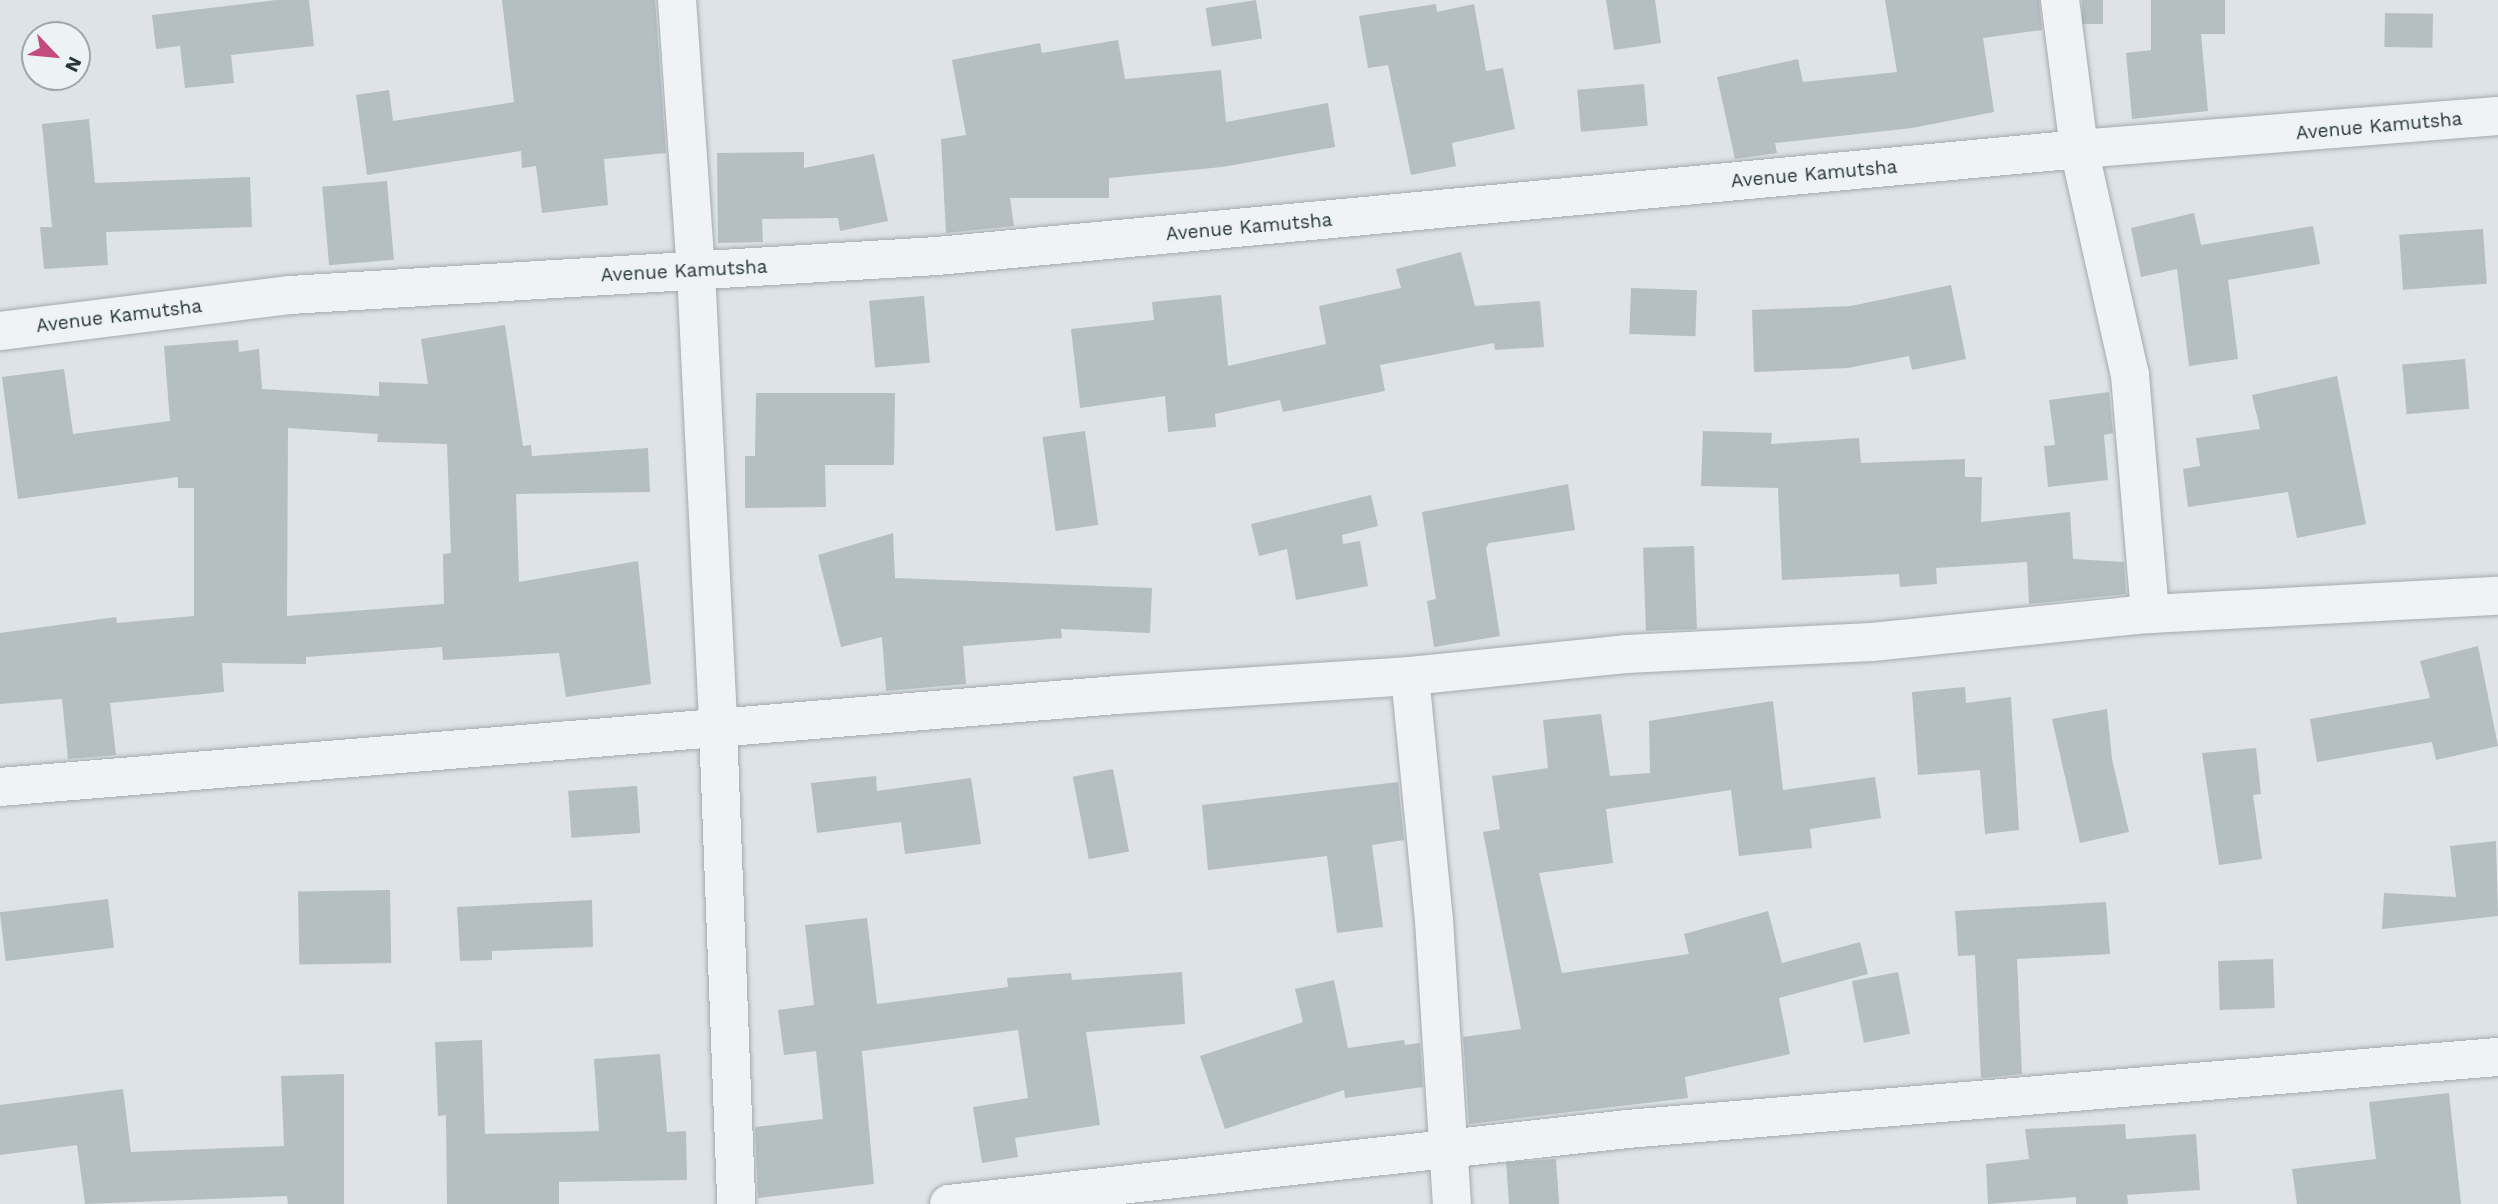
<!DOCTYPE html>
<html>
<head>
<meta charset="utf-8">
<style>
  body { margin:0 }
  #map { position:relative; width:2498px; height:1204px; overflow:hidden; background:#dde3e6; font-family:"Work Sans",sans-serif }
  div>[style] { position:absolute }
  [style*='--x'] { left:calc(var(--x)*1px); top:calc(var(--y)*1px); width:calc(var(--w)*1px); rotate:calc(var(--a)*1deg) }
  .building>* { inset:0; background:#b5bec2; transform-origin:0 0 }
  .roads { filter:drop-shadow(0 0 2px #a3abaf) drop-shadow(0 0 2px #a3abaf) }
  .minor>* { height:38px; margin:-19px; padding:0 19px; transform-origin:19px; border-radius:19px; background:#f0f3f5 }
  span { translate:-50% -50%; white-space:nowrap; text-align:center; line-height:1.15; -webkit-text-stroke:5px #edf2f4; paint-order:stroke }
  .street-label { font-size:19px; color:#28353b }
  .north { position:absolute; left:21px; top:21px; width:70px; height:70px; box-sizing:border-box; background:#edf2f4; border:2px solid #9ea6aa; border-radius:50%; rotate:116deg; font-size:19px; font-weight:700; line-height:28px; text-align:center; color:#28353b }
  .north::after { content:''; display:block; margin:auto; width:24px; height:32px; background:#c34b80; clip-path:polygon(50% 0,100% 100%,50% 72%,0 100%) }
</style>
</head>
<body>
<div id="map">
  <div class="building">
    <div style="clip-path:polygon(276px 0,309px 0,314px 46px,231px 55px,234px 83px,185px 88px,180px 46px,156px 49px,152px 15px)"></div>
    <div style="clip-path:polygon(502px 0,655px 0,666px 153px,604px 159px,608px 205px,542px 213px,536px 166px,522px 168px,521px 151px,367px 175px,356px 95px,389px 90px,393px 121px,514px 102px)"></div>
    <div style="left:1256px;top:0;width:39px;height:51px;rotate:81deg"></div>
    <div style="clip-path:polygon(1606px 0,1655px 0,1661px 43px,1614px 50px)"></div>
    <div style="clip-path:polygon(1885px 0,2039px 0,2042px 30px,1983px 38px,1994px 112px,1912px 128px,1775px 143px,1777px 153px,1735px 159px,1717px 77px,1798px 59px,1803px 82px,1897px 72px)"></div>
    <div style="left:2082px;top:0;width:21px;height:24px"></div>
    <div style="clip-path:polygon(2151px 0,2225px 0,2225px 34px,2201px 34px,2208px 111px,2132px 119px,2126px 53px,2151px 50px)"></div>
    <div style="clip-path:polygon(1436px 4px,1437px 12px,1474px 4px,1486px 71px,1503px 68px,1515px 129px,1452px 143px,1456px 166px,1411px 175px,1388px 65px,1368px 68px,1359px 16px)"></div>
    <div style="left:2385px;top:13px;width:48px;height:34px;rotate:1deg"></div>
    <div style="clip-path:polygon(1118px 40px,1125px 79px,1221px 70px,1226px 122px,1328px 103px,1335px 147px,1222px 167px,1109px 178px,1109px 198px,1010px 198px,1014px 226px,946px 233px,941px 139px,966px 135px,952px 60px,1040px 43px,1042px 53px)"></div>
    <div style="left:1644px;top:84px;width:42px;height:67px;rotate:85deg"></div>
    <div style="clip-path:polygon(89px 119px,95px 183px,250px 177px,252px 227px,106px 232px,108px 265px,44px 269px,40px 227px,52px 227px,42px 124px)"></div>
    <div style="clip-path:polygon(804px 152px,804px 168px,874px 154px,888px 221px,840px 231px,838px 218px,762px 219px,763px 242px,718px 243px,717px 153px)"></div>
    <div style="left:387px;top:181px;width:79px;height:65px;rotate:85deg"></div>
    <div style="clip-path:polygon(2194px 213px,2201px 245px,2313px 226px,2320px 264px,2228px 280px,2238px 359px,2189px 366px,2177px 269px,2141px 277px,2131px 228px)"></div>
    <div style="left:2483px;top:229px;width:55px;height:84px;rotate:86deg"></div>
    <div style="clip-path:polygon(1461px 252px,1475px 306px,1540px 301px,1544px 347px,1495px 350px,1494px 343px,1380px 365px,1385px 391px,1283px 412px,1280px 400px,1215px 414px,1216px 427px,1168px 432px,1165px 396px,1080px 408px,1071px 329px,1154px 320px,1152px 302px,1221px 295px,1228px 366px,1326px 344px,1319px 306px,1401px 288px,1396px 269px)"></div>
    <div style="clip-path:polygon(1951px 285px,1966px 359px,1912px 370px,1909px 356px,1848px 368px,1754px 372px,1752px 310px,1851px 306px)"></div>
    <div style="left:1631px;top:288px;width:66px;height:46px;rotate:2deg"></div>
    <div style="left:924px;top:296px;width:67px;height:55px;rotate:85deg"></div>
    <div style="clip-path:polygon(evenodd,505px 325px,523px 446px,531px 445px,532px 456px,648px 448px,650px 492px,516px 494px,519px 582px,638px 561px,651px 684px,566px 697px,559px 653px,443px 660px,442px 647px,306px 657px,306px 664px,222px 663px,224px 692px,110px 703px,116px 755px,68px 759px,62px 699px,0 704px,0 633px,116px 617px,117px 623px,194px 616px,194px 488px,178px 488px,178px 477px,18px 499px,2px 377px,64px 369px,73px 434px,170px 421px,164px 346px,238px 340px,239px 352px,259px 349px,262px 389px,379px 396px,379px 382px,428px 384px,421px 339px,505px 325px,288px 428px,378px 434px,377px 442px,447px 444px,451px 553px,443px 554px,444px 604px,287px 616px,288px 428px)"></div>
    <div style="left:2465px;top:359px;width:50px;height:63px;rotate:85deg"></div>
    <div style="clip-path:polygon(2337px 376px,2366px 524px,2297px 538px,2288px 492px,2188px 507px,2183px 469px,2200px 466px,2196px 438px,2260px 429px,2252px 395px)"></div>
    <div style="clip-path:polygon(2109px 392px,2113px 433px,2104px 435px,2108px 480px,2048px 487px,2044px 446px,2055px 445px,2049px 400px)"></div>
    <div style="clip-path:polygon(756px 393px,895px 393px,894px 465px,825px 465px,826px 507px,745px 508px,745px 456px,755px 456px)"></div>
    <div style="left:1085px;top:431px;width:95px;height:43px;rotate:82deg"></div>
    <div style="clip-path:polygon(1703px 431px,1772px 433px,1771px 444px,1859px 438px,1861px 463px,1965px 459px,1965px 477px,1982px 477px,1981px 522px,2070px 512px,2073px 559px,2124px 562px,2126px 594px,2029px 604px,2027px 562px,1936px 568px,1937px 584px,1900px 587px,1899px 574px,1782px 580px,1778px 488px,1701px 486px)"></div>
    <div style="clip-path:polygon(1568px 484px,1575px 530px,1489px 543px,1486px 548px,1500px 636px,1434px 647px,1427px 601px,1436px 599px,1422px 512px)"></div>
    <div style="clip-path:polygon(1371px 495px,1378px 526px,1342px 535px,1343px 544px,1360px 541px,1368px 586px,1296px 600px,1287px 549px,1259px 556px,1251px 524px)"></div>
    <div style="clip-path:polygon(893px 533px,895px 578px,1152px 588px,1150px 633px,1061px 629px,1062px 638px,963px 646px,966px 684px,886px 691px,882px 637px,841px 647px,818px 555px)"></div>
    <div style="left:1694px;top:546px;width:83px;height:51px;rotate:88deg"></div>
    <div style="clip-path:polygon(2478px 646px,2498px 746px,2436px 760px,2432px 742px,2317px 762px,2310px 719px,2430px 698px,2420px 661px)"></div>
    <div style="clip-path:polygon(1965px 687px,1966px 703px,2011px 697px,2019px 830px,1985px 834px,1980px 770px,1918px 775px,1912px 692px)"></div>
    <div style="clip-path:polygon(1773px 701px,1783px 790px,1875px 777px,1881px 818px,1810px 829px,1812px 848px,1739px 856px,1731px 790px,1606px 809px,1613px 863px,1539px 873px,1562px 973px,1689px 954px,1684px 934px,1768px 911px,1782px 963px,1860px 942px,1868px 974px,1779px 998px,1790px 1054px,1685px 1077px,1688px 1098px,1469px 1124px,1463px 1037px,1521px 1029px,1483px 832px,1500px 829px,1492px 776px,1548px 768px,1543px 720px,1601px 714px,1610px 776px,1650px 773px,1649px 721px)"></div>
    <div style="clip-path:polygon(2107px 709px,2112px 759px,2129px 832px,2080px 843px,2052px 719px)"></div>
    <div style="clip-path:polygon(2256px 748px,2261px 794px,2253px 795px,2262px 859px,2219px 865px,2202px 753px)"></div>
    <div style="left:1113px;top:769px;width:84px;height:41px;rotate:79deg"></div>
    <div style="clip-path:polygon(876px 776px,877px 791px,971px 778px,981px 844px,905px 854px,901px 822px,817px 833px,811px 783px)"></div>
    <div style="clip-path:polygon(1398px 782px,1404px 840px,1372px 845px,1383px 927px,1337px 933px,1327px 856px,1208px 870px,1202px 805px)"></div>
    <div style="left:637px;top:786px;width:47px;height:69px;rotate:86deg"></div>
    <div style="clip-path:polygon(2496px 841px,2498px 916px,2382px 929px,2384px 893px,2456px 897px,2450px 846px)"></div>
    <div style="left:390px;top:890px;width:73px;height:92px;rotate:89deg"></div>
    <div style="left:108px;top:899px;width:49px;height:109px;rotate:83deg"></div>
    <div style="clip-path:polygon(592px 900px,593px 947px,492px 951px,492px 960px,460px 961px,457px 907px)"></div>
    <div style="clip-path:polygon(2106px 902px,2110px 954px,2017px 959px,2022px 1074px,1981px 1078px,1975px 955px,1958px 956px,1955px 911px)"></div>
    <div style="clip-path:polygon(867px 918px,877px 1004px,1008px 987px,1007px 978px,1071px 973px,1072px 980px,1182px 972px,1185px 1024px,1086px 1032px,1100px 1125px,1015px 1138px,1018px 1157px,982px 1163px,973px 1107px,1028px 1098px,1018px 1030px,862px 1051px,874px 1184px,758px 1198px,755px 1127px,823px 1119px,816px 1051px,784px 1055px,778px 1010px,814px 1005px,805px 925px)"></div>
    <div style="left:2273px;top:959px;width:49px;height:55px;rotate:88deg"></div>
    <div style="left:1898px;top:972px;width:63px;height:47px;rotate:79deg"></div>
    <div style="clip-path:polygon(1334px 980px,1348px 1048px,1404px 1040px,1405px 1045px,1420px 1043px,1423px 1087px,1345px 1098px,1344px 1090px,1225px 1129px,1200px 1056px,1303px 1022px,1295px 989px)"></div>
    <div style="clip-path:polygon(482px 1040px,485px 1134px,599px 1131px,594px 1059px,660px 1054px,667px 1132px,686px 1131px,687px 1180px,559px 1182px,559px 1204px,447px 1204px,446px 1115px,438px 1116px,435px 1042px)"></div>
    <div style="clip-path:polygon(344px 1074px,344px 1204px,288px 1204px,287px 1196px,85px 1204px,77px 1145px,0 1155px,0 1105px,123px 1089px,131px 1152px,284px 1146px,281px 1076px)"></div>
    <div style="clip-path:polygon(2449px 1093px,2461px 1204px,2297px 1204px,2292px 1169px,2376px 1159px,2369px 1102px)"></div>
    <div style="clip-path:polygon(2125px 1124px,2126px 1139px,2196px 1134px,2200px 1190px,2127px 1195px,2128px 1204px,2076px 1204px,2076px 1197px,1988px 1204px,1986px 1164px,2029px 1159px,2025px 1129px)"></div>
    <div style="left:1556px;top:1159px;width:45px;height:50px;rotate:86deg"></div>
  </div>
  <div class="roads">
    <div class="minor">
      <div style="--x:677;--y:0;--w:272;--a:86"></div>
      <div style="--x:696;--y:271;--w:457;--a:87.2"></div>
      <div style="--x:718;--y:727;--w:477;--a:87.8"></div>
      <div style="--x:2060;--y:0;--w:150;--a:82.7"></div>
      <div style="--x:2079;--y:149;--w:232;--a:77.3"></div>
      <div style="--x:2130;--y:375;--w:240;--a:85.2"></div>
      <div style="--x:0;--y:331;--w:292;--a:-7.1"></div>
      <div style="--x:290;--y:295;--w:648;--a:-3.45"></div>
      <div style="--x:937;--y:256;--w:1147;--a:-5.35"></div>
      <div style="--x:2079;--y:149;--w:420;--a:-4.5"></div>
      <div style="--x:1410;--y:676;--w:245;--a:84.4"></div>
      <div style="--x:1434;--y:920;--w:285;--a:86.4"></div>
      <div style="--x:0;--y:787;--w:1120;--a:-4.71"></div>
      <div style="--x:1116;--y:695;--w:295;--a:-3.7"></div>
      <div style="--x:1410;--y:676;--w:217;--a:-5.8"></div>
      <div style="--x:1626;--y:654;--w:246;--a:-2.8"></div>
      <div style="--x:1872;--y:642;--w:279;--a:-5.8"></div>
      <div style="--x:2150;--y:614;--w:348;--a:-3"></div>
      <div style="--x:949;--y:1204;--w:682;--a:-6.31"></div>
      <div style="--x:1627;--y:1129;--w:874;--a:-4.73"></div>
    </div>
  </div>
  <div class="street-label">
    <span style="left:2379px;top:126px;rotate:-5deg">Avenue Kamutsha</span>
    <span style="left:1814px;top:174px;rotate:-5deg">Avenue Kamutsha</span>
    <span style="left:1249px;top:227px;rotate:-5deg">Avenue Kamutsha</span>
    <span style="left:684px;top:271px;rotate:-3deg">Avenue Kamutsha</span>
    <span style="left:119px;top:316px;rotate:-7deg">Avenue Kamutsha</span>
  </div>
  <div class="north">N</div>
</div>
</body>
</html>
